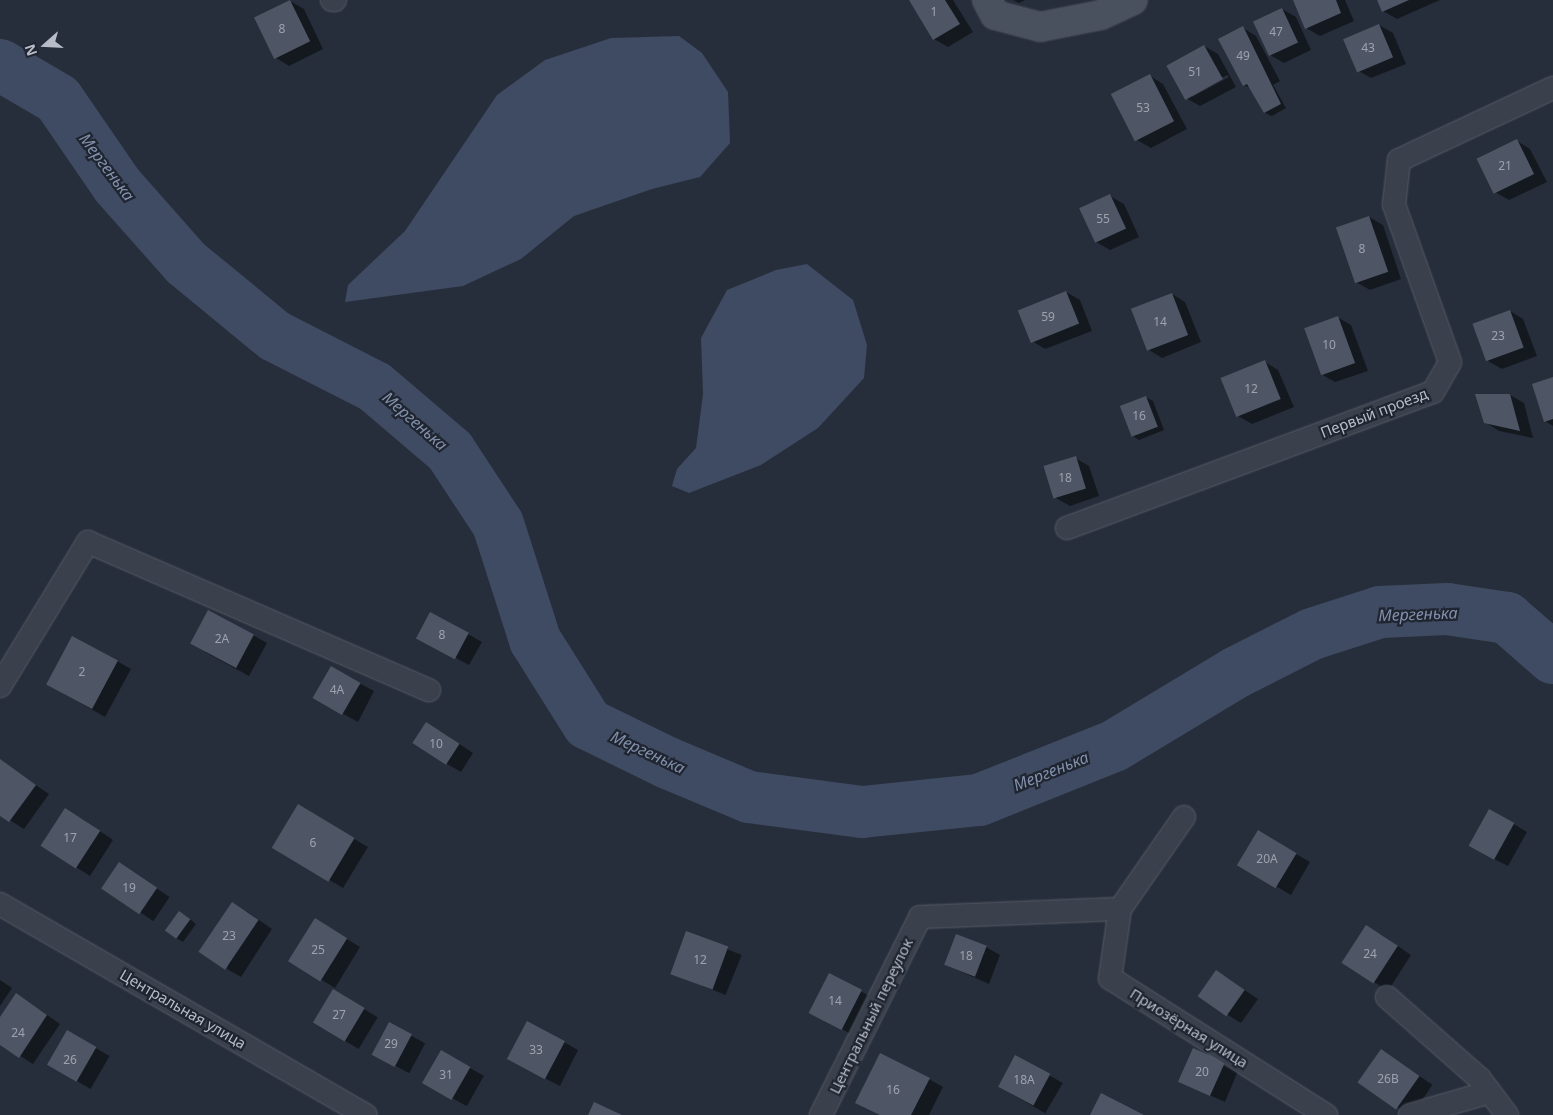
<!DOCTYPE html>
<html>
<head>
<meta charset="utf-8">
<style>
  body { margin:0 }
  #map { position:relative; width:1553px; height:1115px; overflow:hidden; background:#272e3b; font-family:"Noto Sans",sans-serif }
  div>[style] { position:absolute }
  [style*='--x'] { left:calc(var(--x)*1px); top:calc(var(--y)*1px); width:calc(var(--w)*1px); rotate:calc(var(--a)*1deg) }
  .water>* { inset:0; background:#3f4b62 }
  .shadow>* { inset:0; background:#0007; transform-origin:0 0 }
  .river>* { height:52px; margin:-26px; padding:0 26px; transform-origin:26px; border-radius:26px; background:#3f4b62 }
  .building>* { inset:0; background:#4e5665; transform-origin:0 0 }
  .roads { filter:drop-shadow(0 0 1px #565c67) drop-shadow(0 0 1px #565c67) }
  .minor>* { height:22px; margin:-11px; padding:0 11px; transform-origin:11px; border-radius:11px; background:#3b414c }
  .secondary>* { height:28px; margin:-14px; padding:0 14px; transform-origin:14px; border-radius:14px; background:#49505e }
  span { translate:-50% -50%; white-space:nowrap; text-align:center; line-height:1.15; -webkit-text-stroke:4.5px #202631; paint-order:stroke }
  .number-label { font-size:12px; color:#9da2ae }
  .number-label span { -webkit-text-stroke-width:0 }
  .street-label { font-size:15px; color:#b7bcc7 }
  .water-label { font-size:16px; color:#8290ab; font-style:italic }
  .north { position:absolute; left:20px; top:20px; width:50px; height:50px; -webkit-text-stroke:4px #202631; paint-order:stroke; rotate:251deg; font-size:14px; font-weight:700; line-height:20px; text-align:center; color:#b7bcc7 }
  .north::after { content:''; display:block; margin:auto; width:18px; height:22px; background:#b7bcc7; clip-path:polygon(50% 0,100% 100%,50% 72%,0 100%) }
</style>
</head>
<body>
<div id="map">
  <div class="water">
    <div style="clip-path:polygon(679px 36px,702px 53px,728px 92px,730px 143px,700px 177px,652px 189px,574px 216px,521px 259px,463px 286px,345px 302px,348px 285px,405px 231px,497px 95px,545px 60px,611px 38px)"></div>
    <div style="clip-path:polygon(807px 264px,853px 300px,867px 345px,864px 378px,818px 428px,761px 465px,689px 493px,672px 486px,677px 469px,696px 448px,703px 394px,701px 338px,727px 290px,776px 270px)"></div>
  </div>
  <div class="shadow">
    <div style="clip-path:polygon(910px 0,953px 0,973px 32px,948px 47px,934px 39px)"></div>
    <div style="clip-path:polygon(1013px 0,1025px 0,1019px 3px)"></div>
    <div style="clip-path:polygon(1294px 0,1345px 0,1354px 21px,1320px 36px,1306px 28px)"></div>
    <div style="clip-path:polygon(1378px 0,1440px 0,1397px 19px,1383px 11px)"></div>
    <div style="clip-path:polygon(290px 1px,304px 9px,323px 49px,289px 66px,276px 58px)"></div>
    <div style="clip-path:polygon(1282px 9px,1296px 17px,1311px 50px,1284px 63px,1270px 55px)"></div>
    <div style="clip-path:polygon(1379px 25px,1393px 33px,1406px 64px,1371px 78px,1357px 70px)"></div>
    <div style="clip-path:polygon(1243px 28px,1256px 36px,1280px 81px,1273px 85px,1286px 108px,1272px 116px,1265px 113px,1252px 89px,1244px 85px)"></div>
    <div style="clip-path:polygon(evenodd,1204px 46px,1218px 54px,1236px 87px,1200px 106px,1186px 98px,1204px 46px,1227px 75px,1229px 77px,1192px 97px,1192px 94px,1227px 75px)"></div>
    <div style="clip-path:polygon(1150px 76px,1163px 84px,1187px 129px,1151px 148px,1137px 140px)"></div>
    <div style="clip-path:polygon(1517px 141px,1530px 149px,1547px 182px,1509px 200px,1495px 192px)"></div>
    <div style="clip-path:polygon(1110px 196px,1124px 204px,1139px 237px,1110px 250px,1096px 242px)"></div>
    <div style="clip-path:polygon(1369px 217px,1383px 225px,1401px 279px,1370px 290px,1356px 282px)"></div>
    <div style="clip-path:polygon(1066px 292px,1080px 300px,1092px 331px,1045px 349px,1032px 341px)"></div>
    <div style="clip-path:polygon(1172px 294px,1185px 302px,1201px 342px,1162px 358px,1149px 350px)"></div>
    <div style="clip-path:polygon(1510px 311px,1523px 319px,1537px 356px,1502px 369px,1488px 361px)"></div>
    <div style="clip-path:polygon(1337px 317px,1351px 325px,1368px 371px,1335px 382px,1321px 374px)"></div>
    <div style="clip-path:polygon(1265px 362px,1278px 370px,1294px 407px,1252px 424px,1238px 416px)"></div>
    <div style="clip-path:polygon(1553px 379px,1553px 426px,1545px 421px)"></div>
    <div style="clip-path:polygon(1510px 395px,1524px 403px,1533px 438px,1499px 431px,1485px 422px)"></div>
    <div style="clip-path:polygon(1146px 397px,1153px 401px,1164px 430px,1139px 440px,1133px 436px)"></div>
    <div style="clip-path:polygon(1075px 458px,1089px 466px,1099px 496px,1070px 506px,1056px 498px)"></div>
    <div style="clip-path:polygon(209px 611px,267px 643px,249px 676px,205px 652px)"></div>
    <div style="clip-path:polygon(468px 634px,482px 642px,469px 665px,432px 645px)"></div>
    <div style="clip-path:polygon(117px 661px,131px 669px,105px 717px,61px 692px)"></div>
    <div style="clip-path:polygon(361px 684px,374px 691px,358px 722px,329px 706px)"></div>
    <div style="clip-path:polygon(440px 731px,473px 753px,461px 772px,447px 764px)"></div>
    <div style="clip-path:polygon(0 761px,49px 794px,24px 829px,0 814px)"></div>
    <div style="clip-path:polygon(312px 814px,368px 847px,343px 888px,274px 847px)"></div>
    <div style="clip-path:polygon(79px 817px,113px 840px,90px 876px,41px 845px)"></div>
    <div style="clip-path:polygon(1514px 824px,1527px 832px,1508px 866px,1484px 854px)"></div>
    <div style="left:1258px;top:832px;width:60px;height:38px;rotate:30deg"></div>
    <div style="left:119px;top:863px;width:61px;height:29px;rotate:34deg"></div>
    <div style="clip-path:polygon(246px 911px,272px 929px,241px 977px,227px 969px)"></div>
    <div style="clip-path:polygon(186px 916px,196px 924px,183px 942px,176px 938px)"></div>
    <div style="clip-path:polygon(329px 928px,360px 947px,335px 988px,290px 961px)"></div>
    <div style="left:687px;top:933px;width:59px;height:43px;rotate:22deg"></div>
    <div style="clip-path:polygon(1380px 934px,1411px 955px,1388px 991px,1343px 962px)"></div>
    <div style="clip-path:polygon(986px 947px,1000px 955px,989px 984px,946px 965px)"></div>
    <div style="clip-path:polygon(1216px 971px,1258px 999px,1241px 1023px,1228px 1015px)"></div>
    <div style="clip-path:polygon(829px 974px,875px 999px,857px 1037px,824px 1020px)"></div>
    <div style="clip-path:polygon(0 980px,12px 988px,0 1006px)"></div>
    <div style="left:334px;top:991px;width:51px;height:37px;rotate:31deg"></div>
    <div style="clip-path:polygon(30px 1003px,60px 1024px,33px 1064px,0 1043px,0 1019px)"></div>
    <div style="left:389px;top:1024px;width:41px;height:34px;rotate:28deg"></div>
    <div style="left:68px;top:1032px;width:48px;height:38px;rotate:30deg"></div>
    <div style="clip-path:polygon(564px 1042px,578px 1050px,560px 1086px,523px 1067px)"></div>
    <div style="left:1381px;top:1050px;width:62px;height:38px;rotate:34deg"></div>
    <div style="left:441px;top:1052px;width:49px;height:35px;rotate:29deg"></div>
    <div style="left:1016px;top:1056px;width:54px;height:35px;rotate:30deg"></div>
    <div style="clip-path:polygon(1224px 1063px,1238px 1071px,1225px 1102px,1180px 1082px)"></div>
    <div style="clip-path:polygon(929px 1079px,943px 1087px,929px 1115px,880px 1115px)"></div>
  </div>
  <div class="river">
    <div style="--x:0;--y:65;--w:67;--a:30.4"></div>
    <div style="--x:58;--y:99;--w:104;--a:55.5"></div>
    <div style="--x:117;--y:185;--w:104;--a:48.5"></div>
    <div style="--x:186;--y:263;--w:115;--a:39.4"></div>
    <div style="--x:275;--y:336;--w:112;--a:27"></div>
    <div style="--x:375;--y:387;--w:99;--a:40.5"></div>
    <div style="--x:450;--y:451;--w:87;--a:56.7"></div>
    <div style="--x:498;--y:524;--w:122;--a:72.3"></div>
    <div style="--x:535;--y:640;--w:99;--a:57.8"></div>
    <div style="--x:588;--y:724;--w:89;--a:26"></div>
    <div style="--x:668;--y:763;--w:88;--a:22.8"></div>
    <div style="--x:749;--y:797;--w:114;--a:7.6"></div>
    <div style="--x:862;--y:812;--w:118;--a:-5.9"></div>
    <div style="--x:979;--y:800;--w:145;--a:-21.8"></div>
    <div style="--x:1114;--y:746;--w:141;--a:-31.1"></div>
    <div style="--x:1235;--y:673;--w:86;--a:-26.9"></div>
    <div style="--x:1312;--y:634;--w:71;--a:-17.9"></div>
    <div style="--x:1380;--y:612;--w:67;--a:-2.6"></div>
    <div style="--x:1447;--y:609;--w:61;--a:8.5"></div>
    <div style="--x:1507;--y:618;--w:61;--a:41"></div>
  </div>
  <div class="building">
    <div style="left:290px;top:0;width:46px;height:40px;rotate:64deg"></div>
    <div style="clip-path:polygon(909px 0,945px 0,960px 24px,933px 40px)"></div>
    <div style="clip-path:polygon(1293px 0,1336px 0,1341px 13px,1305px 29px)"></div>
    <div style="clip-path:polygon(1377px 0,1409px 0,1382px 12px)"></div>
    <div style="left:1282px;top:8px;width:38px;height:32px;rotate:65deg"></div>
    <div style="left:1379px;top:24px;width:36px;height:39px;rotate:67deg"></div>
    <div style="clip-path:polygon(1243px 26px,1281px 104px,1264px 113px,1247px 84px,1243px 86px,1218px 39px)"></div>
    <div style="left:1204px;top:45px;width:39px;height:43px;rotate:61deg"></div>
    <div style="left:1150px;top:74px;width:53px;height:44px;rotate:63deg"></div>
    <div style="left:1517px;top:139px;width:39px;height:45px;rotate:64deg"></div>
    <div style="left:1110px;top:194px;width:38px;height:34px;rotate:65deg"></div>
    <div style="left:1369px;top:216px;width:59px;height:35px;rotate:71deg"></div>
    <div style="left:1066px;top:291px;width:35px;height:52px;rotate:68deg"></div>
    <div style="left:1172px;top:293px;width:45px;height:44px;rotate:69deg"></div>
    <div style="left:1510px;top:310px;width:40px;height:40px;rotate:70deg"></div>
    <div style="left:1338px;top:316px;width:50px;height:36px;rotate:70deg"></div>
    <div style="left:1265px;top:360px;width:42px;height:48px;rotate:68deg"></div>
    <div style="clip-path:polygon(1553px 377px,1553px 419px,1544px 422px,1532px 384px)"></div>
    <div style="clip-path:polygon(1475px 394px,1510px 394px,1520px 431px,1484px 423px)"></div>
    <div style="left:1146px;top:396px;width:33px;height:28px;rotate:69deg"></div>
    <div style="left:1076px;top:456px;width:34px;height:34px;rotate:73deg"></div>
    <div style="left:208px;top:610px;width:52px;height:38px;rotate:28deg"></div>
    <div style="left:430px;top:612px;width:44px;height:30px;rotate:28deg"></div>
    <div style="left:72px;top:636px;width:52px;height:55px;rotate:28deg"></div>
    <div style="left:331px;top:666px;width:34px;height:37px;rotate:30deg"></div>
    <div style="left:426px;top:722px;width:40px;height:25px;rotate:33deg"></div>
    <div style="clip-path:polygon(0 759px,36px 785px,9px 822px,0 816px)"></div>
    <div style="left:298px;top:804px;width:66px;height:51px;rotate:31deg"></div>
    <div style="left:65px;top:808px;width:42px;height:45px;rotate:33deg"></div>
    <div style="left:1489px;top:809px;width:29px;height:42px;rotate:29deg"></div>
    <div style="left:1258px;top:830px;width:45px;height:41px;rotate:31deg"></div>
    <div style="left:119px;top:862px;width:46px;height:32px;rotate:34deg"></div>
    <div style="left:232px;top:902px;width:32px;height:60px;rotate:34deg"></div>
    <div style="left:179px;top:911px;width:14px;height:24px;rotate:36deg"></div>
    <div style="left:315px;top:918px;width:38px;height:51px;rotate:32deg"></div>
    <div style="left:1366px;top:925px;width:38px;height:45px;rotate:33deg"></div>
    <div style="left:686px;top:931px;width:45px;height:46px;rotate:20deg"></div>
    <div style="left:956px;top:934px;width:33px;height:33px;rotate:21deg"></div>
    <div style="left:1216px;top:970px;width:35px;height:32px;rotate:35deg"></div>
    <div style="left:829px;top:973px;width:37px;height:45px;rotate:27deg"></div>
    <div style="left:333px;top:989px;width:37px;height:39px;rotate:31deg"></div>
    <div style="clip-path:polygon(16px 993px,47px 1015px,19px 1058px,0 1045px,0 1017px)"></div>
    <div style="left:527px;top:1021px;width:43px;height:43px;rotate:28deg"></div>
    <div style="left:389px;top:1022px;width:26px;height:37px;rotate:28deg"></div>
    <div style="left:67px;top:1030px;width:34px;height:40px;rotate:30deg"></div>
    <div style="left:1193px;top:1048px;width:35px;height:37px;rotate:24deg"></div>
    <div style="left:1381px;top:1049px;width:47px;height:41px;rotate:35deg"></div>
    <div style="left:441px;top:1050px;width:34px;height:38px;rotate:30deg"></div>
    <div style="clip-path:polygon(880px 1053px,930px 1078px,911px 1115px,880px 1115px,855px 1103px)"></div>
    <div style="left:1015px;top:1055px;width:40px;height:36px;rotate:28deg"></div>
    <div style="clip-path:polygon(1101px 1093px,1144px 1115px,1090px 1115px)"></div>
    <div style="clip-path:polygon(594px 1102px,622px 1115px,588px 1115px)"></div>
  </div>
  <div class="roads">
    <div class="minor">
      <div style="--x:332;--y:0;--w:3;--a:0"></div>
      <div style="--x:1067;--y:528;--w:390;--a:-20.4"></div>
      <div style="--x:1433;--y:392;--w:34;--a:-60"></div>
      <div style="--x:1450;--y:362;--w:167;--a:-109.6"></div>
      <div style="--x:1394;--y:205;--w:45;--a:-83.7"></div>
      <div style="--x:1399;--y:160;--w:170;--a:-25.1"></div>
      <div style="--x:0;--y:686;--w:169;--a:-58.6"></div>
      <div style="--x:88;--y:542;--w:372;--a:23.5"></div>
      <div style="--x:0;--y:904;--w:422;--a:30"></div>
      <div style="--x:1120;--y:909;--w:70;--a:98.2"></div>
      <div style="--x:1110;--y:978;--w:256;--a:32.4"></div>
      <div style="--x:1387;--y:997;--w:124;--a:41.4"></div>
      <div style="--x:1480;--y:1079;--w:45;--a:53.1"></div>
      <div style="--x:821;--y:1115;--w:221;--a:-63.4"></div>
      <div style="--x:920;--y:917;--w:200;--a:-2.3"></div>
      <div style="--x:1120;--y:909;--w:112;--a:-55.2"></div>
      <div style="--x:1410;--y:1115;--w:83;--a:-16"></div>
    </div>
    <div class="secondary">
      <div style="--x:987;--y:0;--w:17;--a:62"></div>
      <div style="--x:995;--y:15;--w:47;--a:14.9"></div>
      <div style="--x:1040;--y:27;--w:62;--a:-11.1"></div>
      <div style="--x:1101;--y:15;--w:35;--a:-25"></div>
    </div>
  </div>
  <div class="number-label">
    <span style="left:934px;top:12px">1</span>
    <span style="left:282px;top:29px">8</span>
    <span style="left:1276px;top:32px">47</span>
    <span style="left:1368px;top:48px">43</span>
    <span style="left:1243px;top:56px">49</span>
    <span style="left:1195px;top:72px">51</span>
    <span style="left:1143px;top:108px">53</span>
    <span style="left:1505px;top:166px">21</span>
    <span style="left:1103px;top:219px">55</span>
    <span style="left:1362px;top:249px">8</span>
    <span style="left:1048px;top:317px">59</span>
    <span style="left:1160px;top:322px">14</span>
    <span style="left:1498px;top:336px">23</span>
    <span style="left:1329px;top:345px">10</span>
    <span style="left:1251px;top:389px">12</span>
    <span style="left:1139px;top:416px">16</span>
    <span style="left:1065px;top:478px">18</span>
    <span style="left:442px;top:635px">8</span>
    <span style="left:222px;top:639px">2А</span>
    <span style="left:82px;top:672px">2</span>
    <span style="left:337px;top:690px">4А</span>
    <span style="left:436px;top:744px">10</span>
    <span style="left:70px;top:838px">17</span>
    <span style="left:313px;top:843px">6</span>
    <span style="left:1267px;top:859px">20А</span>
    <span style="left:129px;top:888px">19</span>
    <span style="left:229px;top:936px">23</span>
    <span style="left:318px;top:950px">25</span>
    <span style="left:1370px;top:954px">24</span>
    <span style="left:966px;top:956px">18</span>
    <span style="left:700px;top:960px">12</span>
    <span style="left:835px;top:1001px">14</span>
    <span style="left:339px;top:1015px">27</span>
    <span style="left:18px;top:1033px">24</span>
    <span style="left:391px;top:1044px">29</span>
    <span style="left:536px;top:1050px">33</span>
    <span style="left:70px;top:1060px">26</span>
    <span style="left:1202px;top:1072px">20</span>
    <span style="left:446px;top:1075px">31</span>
    <span style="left:1388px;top:1079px">26В</span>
    <span style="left:1024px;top:1080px">18А</span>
    <span style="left:893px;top:1090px">16</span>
  </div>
  <div class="street-label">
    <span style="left:1374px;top:413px;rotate:-21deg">Первый проезд</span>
    <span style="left:183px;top:1009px;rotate:30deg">Центральная улица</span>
    <span style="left:871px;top:1016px;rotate:-64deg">Центральный переулок</span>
    <span style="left:1189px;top:1028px;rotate:32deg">Приозёрная улица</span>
  </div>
  <div class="water-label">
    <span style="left:107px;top:167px;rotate:53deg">Мергенька</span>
    <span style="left:415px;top:421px;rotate:41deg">Мергенька</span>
    <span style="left:1418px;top:614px;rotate:-2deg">Мергенька</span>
    <span style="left:648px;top:752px;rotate:25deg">Мергенька</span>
    <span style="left:1051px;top:771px;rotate:-22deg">Мергенька</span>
  </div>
  <div class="north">N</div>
</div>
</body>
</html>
